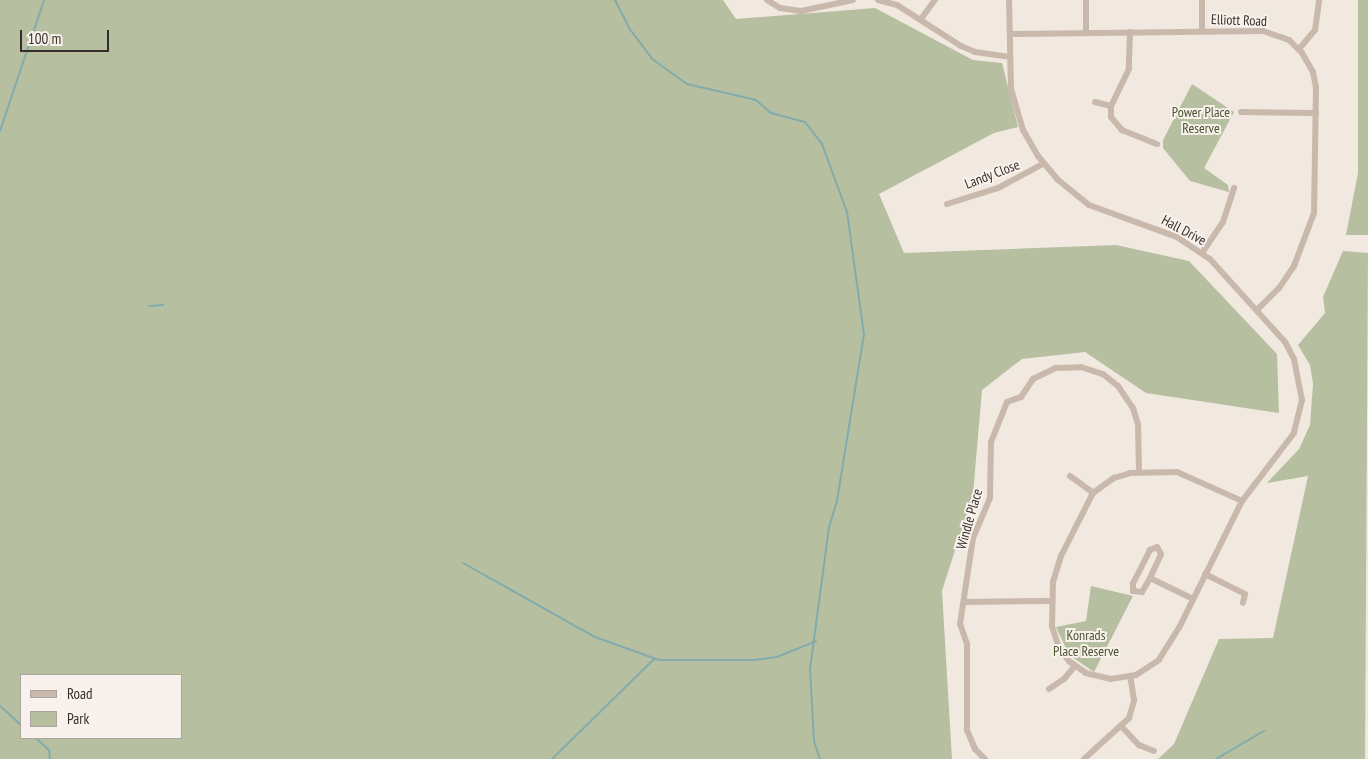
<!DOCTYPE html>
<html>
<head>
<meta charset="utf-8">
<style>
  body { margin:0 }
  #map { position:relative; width:1368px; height:759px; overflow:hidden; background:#f1e8e0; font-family:"PT Sans Narrow",sans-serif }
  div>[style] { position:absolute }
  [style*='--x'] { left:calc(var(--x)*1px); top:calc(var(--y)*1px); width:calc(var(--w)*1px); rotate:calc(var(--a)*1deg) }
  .green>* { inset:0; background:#b7bfa1 }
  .stream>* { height:2px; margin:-1px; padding:0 1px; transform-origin:1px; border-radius:1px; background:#81acab }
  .minor>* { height:6px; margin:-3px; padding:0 3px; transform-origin:3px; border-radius:3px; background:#c9b8ac }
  span { translate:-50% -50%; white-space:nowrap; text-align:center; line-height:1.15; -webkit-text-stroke:4px #f9f2ec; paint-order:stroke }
  .street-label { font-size:14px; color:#372e2b }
  .park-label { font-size:14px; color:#495430 }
  .legend { position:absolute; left:20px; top:674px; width:162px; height:65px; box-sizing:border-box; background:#f9f2ec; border:1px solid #aba49f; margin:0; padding:6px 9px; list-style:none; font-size:15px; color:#372e2b }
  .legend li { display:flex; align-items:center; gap:10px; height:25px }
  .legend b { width:25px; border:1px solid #aba49f }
  .scale { position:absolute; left:20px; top:30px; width:89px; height:22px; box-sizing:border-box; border:2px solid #372e2b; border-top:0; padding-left:6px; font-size:15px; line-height:18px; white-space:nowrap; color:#372e2b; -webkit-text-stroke:4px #f9f2ec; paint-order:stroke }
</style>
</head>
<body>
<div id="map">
  <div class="green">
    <div style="clip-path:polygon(evenodd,0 0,723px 0,736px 19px,875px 8px,973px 60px,1002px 63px,1018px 127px,994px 133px,879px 194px,904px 253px,1116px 245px,1189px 261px,1277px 354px,1279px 413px,1146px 393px,1085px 352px,1022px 359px,982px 390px,973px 494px,942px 591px,952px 759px,0 759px,0 0,21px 675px,181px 675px,181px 738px,21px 738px,21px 675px)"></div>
    <div style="clip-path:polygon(1358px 0,1368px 0,1368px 235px,1346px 235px,1358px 173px)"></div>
    <div style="clip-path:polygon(1192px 84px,1234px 112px,1204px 168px,1228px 185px,1229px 192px,1190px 181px,1163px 148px,1163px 140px)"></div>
    <div style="clip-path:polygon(1343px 251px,1368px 253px,1365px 759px,1158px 759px,1174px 744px,1219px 639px,1273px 638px,1308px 476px,1267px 483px,1299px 449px,1310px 425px,1313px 384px,1310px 365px,1298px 345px,1325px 313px,1323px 297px)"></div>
    <div style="clip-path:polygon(1091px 586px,1133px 596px,1094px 672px,1069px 655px,1056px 627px,1086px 621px)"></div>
  </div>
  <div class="stream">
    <div style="--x:615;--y:0;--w:31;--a:63"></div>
    <div style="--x:629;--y:28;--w:39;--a:53"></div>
    <div style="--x:652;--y:59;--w:43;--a:35.5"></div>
    <div style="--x:687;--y:84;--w:71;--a:13.1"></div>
    <div style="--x:756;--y:100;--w:20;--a:41"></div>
    <div style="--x:771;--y:113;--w:35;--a:15"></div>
    <div style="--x:805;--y:122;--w:28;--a:52"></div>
    <div style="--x:822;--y:144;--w:72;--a:69.8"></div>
    <div style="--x:847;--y:212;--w:123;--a:82.1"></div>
    <div style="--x:864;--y:334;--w:169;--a:99.2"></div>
    <div style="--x:837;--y:501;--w:27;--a:107"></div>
    <div style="--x:829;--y:527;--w:143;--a:97.6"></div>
    <div style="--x:810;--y:669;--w:72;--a:86.8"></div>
    <div style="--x:814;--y:741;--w:19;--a:72"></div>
    <div style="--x:0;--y:131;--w:138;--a:-71.4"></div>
    <div style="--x:149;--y:306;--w:14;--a:-4"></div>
    <div style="--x:463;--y:563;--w:151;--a:29.3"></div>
    <div style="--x:595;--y:637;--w:68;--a:19.8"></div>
    <div style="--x:659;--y:660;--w:94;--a:0"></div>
    <div style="--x:753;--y:660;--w:24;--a:-7"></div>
    <div style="--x:777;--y:657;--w:42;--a:-22.3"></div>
    <div style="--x:0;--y:706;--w:28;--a:42"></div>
    <div style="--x:36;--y:738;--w:18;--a:43"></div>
    <div style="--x:49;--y:750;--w:9;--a:84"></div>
    <div style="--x:552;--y:759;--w:143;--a:-44.4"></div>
    <div style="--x:1216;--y:759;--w:56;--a:-30.3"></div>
  </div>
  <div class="minor">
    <div style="--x:767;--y:0;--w:15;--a:32"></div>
    <div style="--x:780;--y:8;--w:21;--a:8"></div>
    <div style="--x:801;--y:11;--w:53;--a:-11.9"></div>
    <div style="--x:878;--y:0;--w:20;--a:15"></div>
    <div style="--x:897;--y:5;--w:76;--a:32.6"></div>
    <div style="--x:961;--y:46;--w:15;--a:23"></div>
    <div style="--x:975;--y:52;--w:35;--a:8"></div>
    <div style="--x:1009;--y:0;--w:89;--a:88.7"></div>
    <div style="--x:1011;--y:89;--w:43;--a:73.7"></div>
    <div style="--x:1023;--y:130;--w:30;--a:60"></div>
    <div style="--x:1038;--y:156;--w:30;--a:50"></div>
    <div style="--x:1057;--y:179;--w:41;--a:39.1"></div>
    <div style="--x:1089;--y:205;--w:94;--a:20"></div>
    <div style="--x:1177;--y:237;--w:40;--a:34"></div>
    <div style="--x:1210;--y:259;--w:112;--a:47.9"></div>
    <div style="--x:1285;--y:342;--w:19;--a:62"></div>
    <div style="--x:1294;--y:359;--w:42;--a:79"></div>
    <div style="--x:1302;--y:400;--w:34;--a:104"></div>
    <div style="--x:1294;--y:433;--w:86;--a:127.4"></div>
    <div style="--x:1242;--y:501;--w:140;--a:116.4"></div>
    <div style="--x:1180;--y:626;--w:40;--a:122"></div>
    <div style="--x:1159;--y:660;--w:27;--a:147"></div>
    <div style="--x:1136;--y:675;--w:25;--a:171"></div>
    <div style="--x:1111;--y:679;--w:26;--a:-167"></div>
    <div style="--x:1086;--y:673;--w:21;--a:-145"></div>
    <div style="--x:1069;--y:661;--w:16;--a:-128"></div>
    <div style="--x:1059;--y:648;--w:23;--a:-108"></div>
    <div style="--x:1052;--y:626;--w:44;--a:-88.7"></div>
    <div style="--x:1053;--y:582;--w:27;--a:-73"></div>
    <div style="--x:1061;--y:556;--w:71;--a:-63.1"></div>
    <div style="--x:1093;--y:493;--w:26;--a:-36"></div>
    <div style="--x:1114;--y:478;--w:17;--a:-17"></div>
    <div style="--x:1130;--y:473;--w:47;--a:-1.2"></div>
    <div style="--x:1177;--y:472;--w:71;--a:24"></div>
    <div style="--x:1086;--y:0;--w:33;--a:90"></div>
    <div style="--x:1202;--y:0;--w:31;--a:90"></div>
    <div style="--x:921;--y:19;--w:24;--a:-54"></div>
    <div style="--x:1130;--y:32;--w:37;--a:92"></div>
    <div style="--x:1129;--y:69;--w:41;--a:115.9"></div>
    <div style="--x:1111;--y:106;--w:11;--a:90"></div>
    <div style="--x:1111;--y:117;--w:17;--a:50"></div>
    <div style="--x:1122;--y:130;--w:38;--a:22"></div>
    <div style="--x:1010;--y:34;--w:253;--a:-0.7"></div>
    <div style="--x:1263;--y:31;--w:28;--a:19"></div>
    <div style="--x:1289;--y:40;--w:18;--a:45"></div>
    <div style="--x:1302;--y:53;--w:22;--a:60"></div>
    <div style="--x:1313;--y:72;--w:16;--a:79"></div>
    <div style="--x:1316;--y:88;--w:125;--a:90.9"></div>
    <div style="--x:1314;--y:213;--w:57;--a:110.7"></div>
    <div style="--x:1294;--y:266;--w:27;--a:124"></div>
    <div style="--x:1279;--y:288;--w:31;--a:135"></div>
    <div style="--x:1299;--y:49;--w:25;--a:-50"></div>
    <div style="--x:1315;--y:30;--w:30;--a:-82"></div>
    <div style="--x:1095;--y:102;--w:16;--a:14"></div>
    <div style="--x:1241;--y:112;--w:75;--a:0.8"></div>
    <div style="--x:947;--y:204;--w:53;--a:-17.4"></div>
    <div style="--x:998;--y:188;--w:51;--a:-28.1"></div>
    <div style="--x:1202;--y:253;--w:37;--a:-56"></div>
    <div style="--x:1223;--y:222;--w:36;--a:-72"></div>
    <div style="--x:1070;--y:476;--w:29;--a:36"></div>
    <div style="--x:1205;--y:574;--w:45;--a:26.6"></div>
    <div style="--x:1245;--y:594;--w:9;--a:103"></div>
    <div style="--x:1150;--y:578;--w:26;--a:-65"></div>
    <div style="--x:1161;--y:554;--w:8;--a:-120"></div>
    <div style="--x:1157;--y:547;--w:8;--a:157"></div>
    <div style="--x:1150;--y:550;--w:38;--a:117"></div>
    <div style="--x:1133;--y:584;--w:7;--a:90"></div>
    <div style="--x:1133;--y:591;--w:9;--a:6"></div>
    <div style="--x:1142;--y:592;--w:16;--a:-60"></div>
    <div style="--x:1150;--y:578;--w:48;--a:26"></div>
    <div style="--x:964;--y:602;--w:87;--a:-0.7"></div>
    <div style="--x:1049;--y:689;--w:18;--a:-34"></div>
    <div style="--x:1064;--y:679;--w:17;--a:-50"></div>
    <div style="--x:1122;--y:727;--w:25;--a:47"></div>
    <div style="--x:1139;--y:745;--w:16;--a:22"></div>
    <div style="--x:985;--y:759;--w:14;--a:-135"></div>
    <div style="--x:975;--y:749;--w:21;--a:-113"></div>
    <div style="--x:967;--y:730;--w:86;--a:-90"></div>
    <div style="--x:967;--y:644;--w:21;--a:-109"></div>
    <div style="--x:960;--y:624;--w:87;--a:-81.4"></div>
    <div style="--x:973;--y:538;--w:43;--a:-67"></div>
    <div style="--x:990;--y:498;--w:56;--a:-89"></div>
    <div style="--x:991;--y:442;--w:43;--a:-68.2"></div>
    <div style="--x:1007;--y:402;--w:15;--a:-20"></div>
    <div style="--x:1021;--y:397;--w:22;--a:-56"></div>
    <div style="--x:1033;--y:379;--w:25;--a:-26"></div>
    <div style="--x:1056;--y:368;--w:25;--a:-2"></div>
    <div style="--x:1081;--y:367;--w:23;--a:18"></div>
    <div style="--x:1103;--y:374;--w:19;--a:39"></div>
    <div style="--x:1118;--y:386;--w:27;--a:56"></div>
    <div style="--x:1133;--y:408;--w:17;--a:73"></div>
    <div style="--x:1138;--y:424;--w:48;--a:88.8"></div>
    <div style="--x:1084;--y:759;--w:61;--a:-42.3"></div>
    <div style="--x:1129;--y:718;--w:19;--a:-74"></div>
    <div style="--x:1134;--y:700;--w:24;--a:-99"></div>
  </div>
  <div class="street-label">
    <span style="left:1239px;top:20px;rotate:2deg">Elliott Road</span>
    <span style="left:992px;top:174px;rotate:-21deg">Landy Close</span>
    <span style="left:1184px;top:230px;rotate:28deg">Hall Drive</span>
    <span style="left:969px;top:519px;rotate:-74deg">Windle Place</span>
  </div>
  <div class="park-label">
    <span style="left:1201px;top:120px">Power Place<br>Reserve</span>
    <span style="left:1086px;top:643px">Konrads<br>Place Reserve</span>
  </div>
  <ul class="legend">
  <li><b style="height:6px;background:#c9b8ac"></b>Road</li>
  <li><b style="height:14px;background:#b7bfa1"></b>Park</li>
  </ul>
  <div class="scale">100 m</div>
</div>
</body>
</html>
